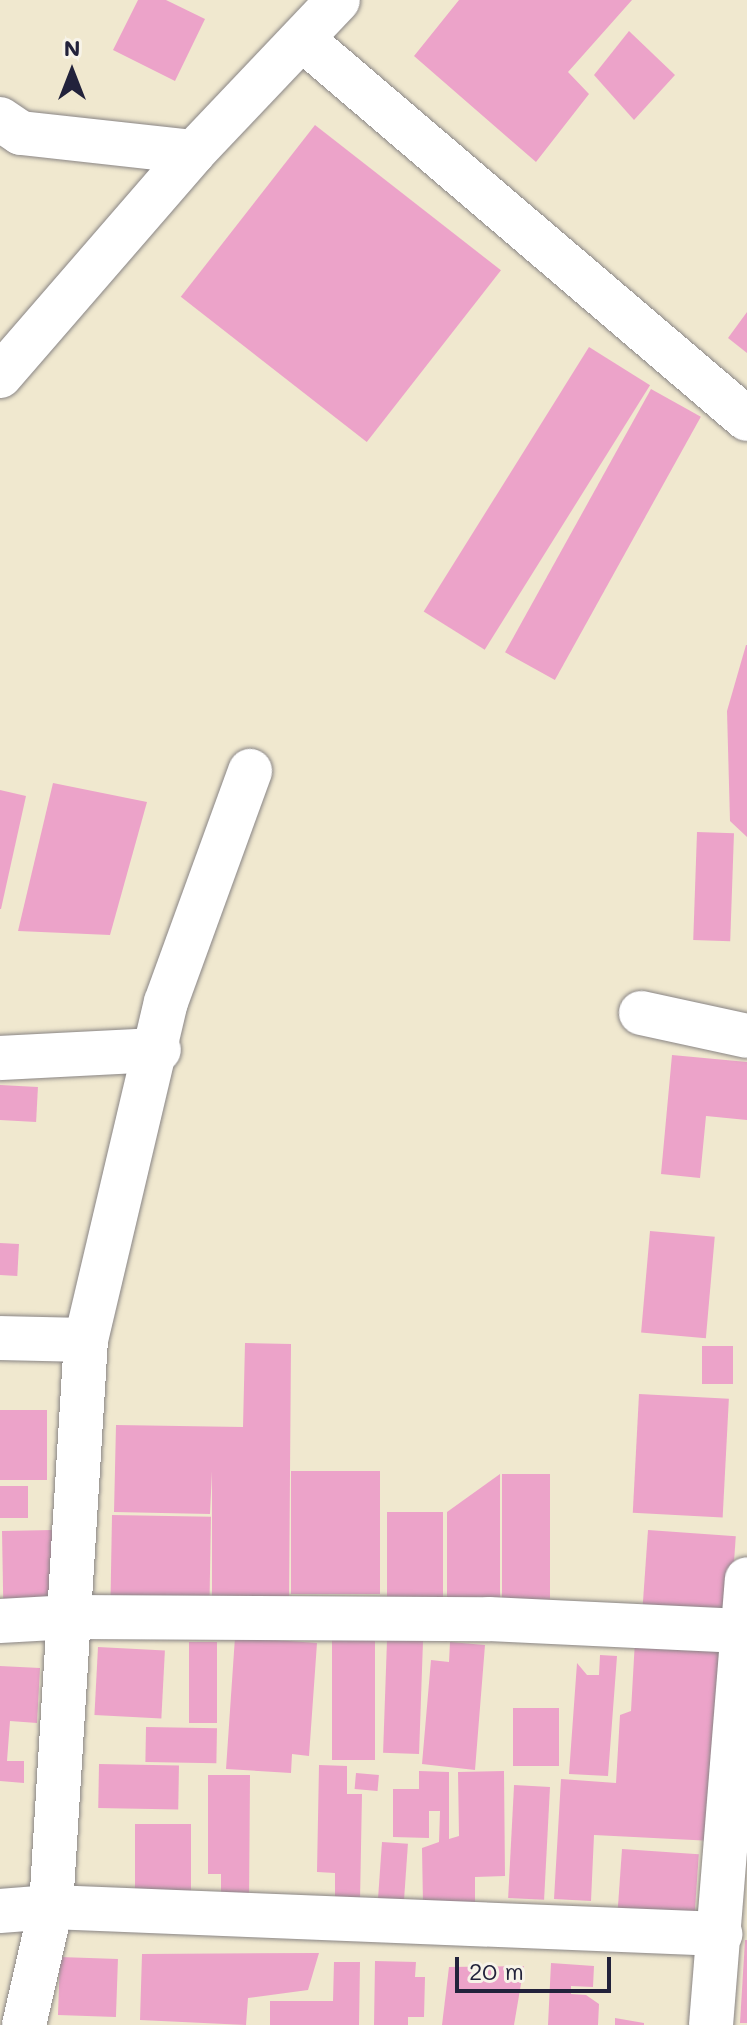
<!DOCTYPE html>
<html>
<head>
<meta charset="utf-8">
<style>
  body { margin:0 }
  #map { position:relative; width:747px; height:2025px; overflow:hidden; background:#f0e8cf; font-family:Mali,sans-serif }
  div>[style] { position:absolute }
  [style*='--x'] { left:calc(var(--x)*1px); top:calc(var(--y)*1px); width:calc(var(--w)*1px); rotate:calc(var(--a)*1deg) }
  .building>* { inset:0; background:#eca3c9; transform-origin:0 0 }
  .roads { filter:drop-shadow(0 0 2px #898585) drop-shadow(0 0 2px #898585) }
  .street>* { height:44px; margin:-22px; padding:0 22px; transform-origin:22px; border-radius:22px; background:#fff }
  span { translate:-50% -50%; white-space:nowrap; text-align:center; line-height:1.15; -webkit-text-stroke:6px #f7f3e8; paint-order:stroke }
  .north { position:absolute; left:32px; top:32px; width:80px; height:80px; -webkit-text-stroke:6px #f7f3e8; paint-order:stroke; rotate:0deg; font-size:22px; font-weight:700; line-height:32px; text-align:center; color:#22223b }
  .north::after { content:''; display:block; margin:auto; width:28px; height:36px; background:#22223b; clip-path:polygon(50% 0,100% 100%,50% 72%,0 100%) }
  .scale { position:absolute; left:455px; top:1957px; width:156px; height:36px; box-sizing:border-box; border:4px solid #22223b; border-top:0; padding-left:10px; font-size:24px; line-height:28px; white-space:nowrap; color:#22223b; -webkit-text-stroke:6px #f7f3e8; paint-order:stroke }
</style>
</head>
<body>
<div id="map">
  <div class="building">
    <div style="clip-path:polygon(138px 0,166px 0,205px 19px,175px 81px,113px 50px)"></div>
    <div style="clip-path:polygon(459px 0,632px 0,568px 72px,589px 94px,536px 162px,414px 56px)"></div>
    <div style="clip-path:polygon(629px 31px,675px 75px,634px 120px,594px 75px)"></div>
    <div style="left:315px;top:125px;width:236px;height:218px;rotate:38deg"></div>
    <div style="clip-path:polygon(747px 312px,747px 353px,728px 338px)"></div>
    <div style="left:589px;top:347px;width:72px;height:312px;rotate:32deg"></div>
    <div style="left:651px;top:389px;width:57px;height:301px;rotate:29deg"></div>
    <div style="clip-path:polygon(746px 645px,747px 645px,747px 837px,730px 821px,727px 711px)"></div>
    <div style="clip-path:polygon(53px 783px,147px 802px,110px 935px,18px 931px)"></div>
    <div style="clip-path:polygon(0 790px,26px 796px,1px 909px,0 909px)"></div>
    <div style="left:697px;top:832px;width:37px;height:108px;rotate:2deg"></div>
    <div style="clip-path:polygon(672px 1055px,747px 1062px,747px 1120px,706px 1116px,700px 1178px,661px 1174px)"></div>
    <div style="left:0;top:1085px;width:38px;height:35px;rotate:3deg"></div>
    <div style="left:650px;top:1231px;width:65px;height:102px;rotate:5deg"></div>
    <div style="left:0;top:1243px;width:19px;height:32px;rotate:3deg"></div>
    <div style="clip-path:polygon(245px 1343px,291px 1344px,289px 1604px,212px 1604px,212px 1471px,210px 1514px,114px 1512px,116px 1425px,243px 1427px)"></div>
    <div style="left:702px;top:1346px;width:31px;height:38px"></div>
    <div style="left:639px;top:1394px;width:90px;height:119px;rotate:3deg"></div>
    <div style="left:0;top:1410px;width:47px;height:70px"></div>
    <div style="left:380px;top:1471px;width:123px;height:89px;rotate:90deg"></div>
    <div style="clip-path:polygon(500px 1474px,500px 1604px,447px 1604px,447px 1512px)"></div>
    <div style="left:502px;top:1474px;width:48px;height:130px"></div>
    <div style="left:28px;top:1486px;width:32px;height:28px;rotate:90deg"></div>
    <div style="left:387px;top:1512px;width:56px;height:93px"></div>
    <div style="left:112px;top:1515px;width:99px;height:88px;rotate:1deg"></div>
    <div style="left:53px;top:1530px;width:68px;height:51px;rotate:89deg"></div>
    <div style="left:648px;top:1530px;width:88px;height:76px;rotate:4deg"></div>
    <div style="clip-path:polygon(235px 1637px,317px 1643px,309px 1756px,292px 1754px,291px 1773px,226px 1769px)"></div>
    <div style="left:332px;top:1639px;width:43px;height:121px"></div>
    <div style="clip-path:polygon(635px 1640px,724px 1645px,713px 1841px,594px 1835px,591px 1901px,554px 1899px,561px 1779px,616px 1783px,620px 1715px,631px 1711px)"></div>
    <div style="left:423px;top:1641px;width:113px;height:36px;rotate:92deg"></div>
    <div style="left:189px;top:1642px;width:28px;height:81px"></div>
    <div style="clip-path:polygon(450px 1642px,485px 1645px,475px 1770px,422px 1764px,431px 1660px,449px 1662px)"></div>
    <div style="left:98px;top:1647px;width:67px;height:68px;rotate:3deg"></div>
    <div style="clip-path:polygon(600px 1655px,617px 1656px,608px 1776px,569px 1774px,577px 1663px,587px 1675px,599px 1675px)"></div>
    <div style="clip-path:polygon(0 1666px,40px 1668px,37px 1723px,10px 1721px,7px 1761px,24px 1761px,24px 1783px,0 1781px)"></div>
    <div style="left:513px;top:1708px;width:46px;height:58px"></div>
    <div style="left:146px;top:1727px;width:71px;height:35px;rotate:1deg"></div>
    <div style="left:99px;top:1764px;width:80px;height:44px;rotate:1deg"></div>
    <div style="clip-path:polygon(319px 1765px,347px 1766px,347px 1794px,362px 1794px,360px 1901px,335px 1901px,335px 1873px,317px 1872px)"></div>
    <div style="clip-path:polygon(419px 1771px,449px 1772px,449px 1839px,459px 1836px,458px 1772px,504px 1771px,505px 1876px,475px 1877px,475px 1904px,423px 1905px,422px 1848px,439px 1842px,440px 1811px,429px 1811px,429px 1838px,393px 1837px,393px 1789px,419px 1789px)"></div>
    <div style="left:356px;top:1773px;width:23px;height:16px;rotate:5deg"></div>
    <div style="clip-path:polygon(208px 1775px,250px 1775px,249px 1904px,221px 1904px,221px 1874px,208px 1874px)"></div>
    <div style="left:550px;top:1787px;width:113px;height:36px;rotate:93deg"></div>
    <div style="left:135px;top:1824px;width:56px;height:80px"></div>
    <div style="left:382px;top:1842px;width:26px;height:67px;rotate:4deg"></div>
    <div style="left:622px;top:1849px;width:77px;height:60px;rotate:4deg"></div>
    <div style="clip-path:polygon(745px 1940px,747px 1940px,747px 2023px,740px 2023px)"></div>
    <div style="clip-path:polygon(319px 1953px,308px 1990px,248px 1998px,246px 2025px,140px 2020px,142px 1954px)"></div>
    <div style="left:60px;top:1957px;width:58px;height:58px;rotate:2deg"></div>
    <div style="clip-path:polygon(375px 1961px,416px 1962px,415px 1977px,425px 1977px,424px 2017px,408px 2017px,408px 2025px,374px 2025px)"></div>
    <div style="clip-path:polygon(334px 1962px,360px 1962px,359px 2025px,270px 2025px,270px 2001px,333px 2001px)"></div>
    <div style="clip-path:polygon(551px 1963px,594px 1966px,593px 1987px,571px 1986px,571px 1994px,586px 1995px,599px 2004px,598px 2025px,548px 2025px)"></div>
    <div style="clip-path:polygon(524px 1966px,514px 2025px,442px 2025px,449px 1967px)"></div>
    <div style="clip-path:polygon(615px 2018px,644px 2023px,644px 2025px,615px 2025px)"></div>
  </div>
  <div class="roads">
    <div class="street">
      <div style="--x:302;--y:39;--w:585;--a:40.5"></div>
      <div style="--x:0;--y:119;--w:25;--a:34"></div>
      <div style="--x:21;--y:133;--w:174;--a:6.3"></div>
      <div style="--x:0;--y:376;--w:296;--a:-49.1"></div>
      <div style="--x:194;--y:152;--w:209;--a:-46.5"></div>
      <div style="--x:641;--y:1013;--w:108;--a:12.2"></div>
      <div style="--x:0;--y:1058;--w:159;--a:-2.9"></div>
      <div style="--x:0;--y:1338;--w:86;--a:1.3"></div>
      <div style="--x:0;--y:1621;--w:71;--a:-3.2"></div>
      <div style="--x:71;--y:1617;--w:418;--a:0.3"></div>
      <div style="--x:489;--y:1619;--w:258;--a:2.7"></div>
      <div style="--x:0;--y:1911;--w:51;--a:-4.5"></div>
      <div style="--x:51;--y:1907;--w:670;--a:2.31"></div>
      <div style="--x:24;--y:2025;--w:121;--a:-77.1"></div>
      <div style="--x:51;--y:1907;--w:568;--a:-86.47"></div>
      <div style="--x:86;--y:1340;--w:347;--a:-76.7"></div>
      <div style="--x:166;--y:1002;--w:246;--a:-70"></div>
      <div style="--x:711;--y:2025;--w:447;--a:-85.4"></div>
    </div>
  </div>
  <div class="north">N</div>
  <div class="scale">20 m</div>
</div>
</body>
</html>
